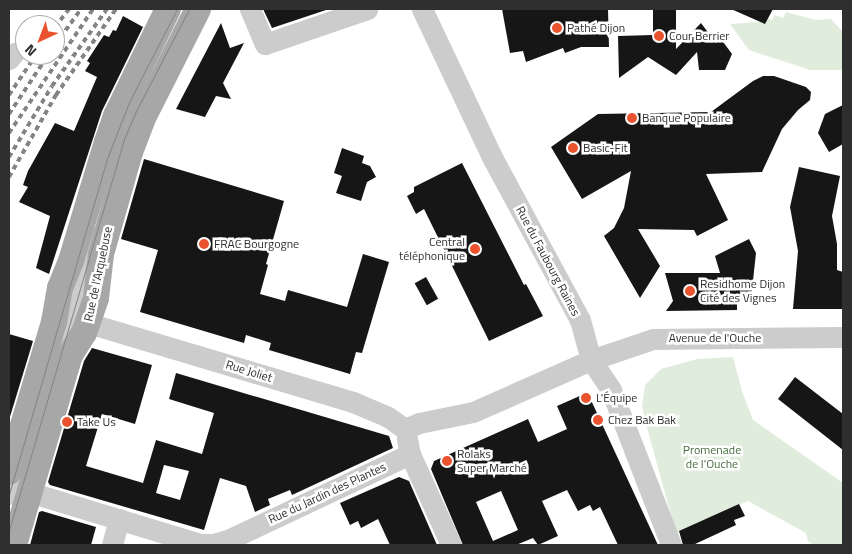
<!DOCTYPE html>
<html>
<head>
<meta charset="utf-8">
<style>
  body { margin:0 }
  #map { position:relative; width:852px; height:554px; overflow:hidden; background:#fff; font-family:"Titillium Web",sans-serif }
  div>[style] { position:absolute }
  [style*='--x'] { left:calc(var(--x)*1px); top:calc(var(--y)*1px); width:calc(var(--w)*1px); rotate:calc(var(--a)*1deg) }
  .green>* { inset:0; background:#e0ecdc }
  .building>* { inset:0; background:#161616; transform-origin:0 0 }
  .minor>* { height:21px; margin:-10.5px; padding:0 10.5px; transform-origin:10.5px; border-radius:10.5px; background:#ccc }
  .major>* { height:26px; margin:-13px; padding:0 13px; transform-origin:13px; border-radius:13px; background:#a7a7a7 }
  .tram>* { height:1px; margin:-0.5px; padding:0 0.5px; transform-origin:0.5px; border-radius:0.5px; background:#848484 }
  .rail>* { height:4px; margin-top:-2px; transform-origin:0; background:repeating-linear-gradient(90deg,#848484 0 5px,transparent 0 9px) }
  .dots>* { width:14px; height:14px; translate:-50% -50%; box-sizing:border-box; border:2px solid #fff; border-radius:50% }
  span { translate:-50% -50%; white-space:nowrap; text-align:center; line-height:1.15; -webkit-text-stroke:5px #fff; paint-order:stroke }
  .poi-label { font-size:12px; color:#2f2f2f }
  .left { translate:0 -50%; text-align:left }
  .right { translate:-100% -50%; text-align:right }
  .street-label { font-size:12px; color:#2f2f2f }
  .park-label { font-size:12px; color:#446c3b }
  .frame { position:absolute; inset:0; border:10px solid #2f2f2f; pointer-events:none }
  .north { position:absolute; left:15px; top:15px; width:50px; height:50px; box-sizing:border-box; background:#fff; border:1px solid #acacac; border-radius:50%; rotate:223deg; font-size:14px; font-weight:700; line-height:20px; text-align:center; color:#2f2f2f }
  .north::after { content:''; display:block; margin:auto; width:18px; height:22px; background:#ea532d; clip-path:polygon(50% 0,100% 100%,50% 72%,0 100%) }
</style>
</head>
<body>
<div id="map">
  <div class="green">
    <div style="clip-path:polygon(786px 12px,816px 20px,831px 19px,843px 32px,843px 70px,810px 70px,749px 50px,730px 24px,758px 22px,768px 18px,772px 20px,775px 15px,783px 18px)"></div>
    <div style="clip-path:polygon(733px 357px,742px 391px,753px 420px,843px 483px,843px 545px,814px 545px,808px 541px,806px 533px,748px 501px,676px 533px,646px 424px,642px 406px,645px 385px,661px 369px,697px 359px)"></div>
  </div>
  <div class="building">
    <div style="clip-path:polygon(263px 9px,329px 9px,272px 28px)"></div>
    <div style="clip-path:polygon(502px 9px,608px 9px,609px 47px,581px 47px,565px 53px,563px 48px,526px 62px,523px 51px,510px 53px)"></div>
    <div style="clip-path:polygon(653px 9px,676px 9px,676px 49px,701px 23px,713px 39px,718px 35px,732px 54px,725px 70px,699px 70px,697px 52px,676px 75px,648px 57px,619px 78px,618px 36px,653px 35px)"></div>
    <div style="clip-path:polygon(731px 9px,773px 9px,765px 24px)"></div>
    <div style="clip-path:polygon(123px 16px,143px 27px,102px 111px,49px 274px,36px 268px,50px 216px,19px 202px,28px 187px,23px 185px,28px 171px,55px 123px,74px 131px,97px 77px,85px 71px,90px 63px,87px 61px,104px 35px,109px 37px,113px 30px,116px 31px)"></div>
    <div style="clip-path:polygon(221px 23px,230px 48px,244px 43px,223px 83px,231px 99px,216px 96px,205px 117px,176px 109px)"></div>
    <div style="clip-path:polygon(763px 76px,774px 76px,806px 87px,811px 92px,810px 100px,798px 110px,782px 129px,762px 172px,706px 174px,728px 220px,697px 236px,694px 230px,638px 229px,660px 266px,640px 298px,604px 236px,614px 228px,624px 208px,631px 171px,582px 199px,551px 147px,598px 114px,711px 112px,753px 81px)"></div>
    <div style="clip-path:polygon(843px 105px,843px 144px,829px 152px,818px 133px,825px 114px)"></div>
    <div style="clip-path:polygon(342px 148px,364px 156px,362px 163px,370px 166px,376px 177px,367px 182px,361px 201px,336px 193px,342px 176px,334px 173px)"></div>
    <div style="clip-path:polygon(144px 159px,284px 201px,266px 264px,268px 265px,260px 294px,285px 301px,288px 290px,347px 307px,363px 254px,389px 262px,362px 353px,356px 352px,350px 374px,269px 350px,271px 343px,246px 335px,244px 343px,140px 312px,158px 250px,121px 239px)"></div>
    <div style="clip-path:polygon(462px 163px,524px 285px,526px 284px,543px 316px,489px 341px,424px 209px,416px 214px,407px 196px,414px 192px,414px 187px)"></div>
    <div style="clip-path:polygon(799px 167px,840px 176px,832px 216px,837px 244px,837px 270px,843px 272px,843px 309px,793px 309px,798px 251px,790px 207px)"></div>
    <div style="clip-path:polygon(749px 239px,756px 253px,751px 299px,737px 300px,737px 310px,666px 311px,673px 301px,665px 273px,720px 273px,715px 256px)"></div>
    <div style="left:426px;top:277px;width:25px;height:13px;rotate:61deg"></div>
    <div style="clip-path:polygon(9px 334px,33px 341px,9px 420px)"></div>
    <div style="clip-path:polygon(evenodd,92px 348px,152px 365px,135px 424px,102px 414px,86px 466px,143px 483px,156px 440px,202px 454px,214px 413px,169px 399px,176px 373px,389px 436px,393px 448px,292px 495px,290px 490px,268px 499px,270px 505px,255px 512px,246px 486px,220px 478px,204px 530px,50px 485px,48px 482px,84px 361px,92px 348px,164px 465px,189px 471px,180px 500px,156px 493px,164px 465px)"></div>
    <div style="clip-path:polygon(795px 377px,843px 414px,843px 450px,778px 399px)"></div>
    <div style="clip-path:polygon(evenodd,582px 395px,590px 398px,658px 545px,618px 545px,600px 507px,593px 511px,590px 505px,578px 511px,567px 490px,542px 501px,558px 536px,538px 545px,533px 538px,516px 545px,463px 545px,431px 469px,434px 461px,528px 419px,538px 442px,567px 429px,557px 406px,582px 395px,501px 491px,518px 530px,493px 541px,476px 502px,501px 491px)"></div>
    <div style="clip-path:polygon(399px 477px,409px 481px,437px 545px,390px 545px,378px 519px,361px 528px,358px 521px,350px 525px,340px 503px)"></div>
    <div style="clip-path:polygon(739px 504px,745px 516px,734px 520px,736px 525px,693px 545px,683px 545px,679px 531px)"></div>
    <div style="clip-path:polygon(42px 511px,96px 527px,91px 545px,30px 545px,39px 512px)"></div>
  </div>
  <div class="minor">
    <div style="--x:250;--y:9;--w:38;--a:67"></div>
    <div style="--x:265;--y:44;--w:108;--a:-18.9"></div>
    <div style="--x:422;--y:9;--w:166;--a:64.7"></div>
    <div style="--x:493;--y:159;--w:183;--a:61.6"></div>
    <div style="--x:580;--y:320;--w:41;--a:74.6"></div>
    <div style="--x:591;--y:360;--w:36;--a:56"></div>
    <div style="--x:611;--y:390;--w:166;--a:68.8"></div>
    <div style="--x:9;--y:59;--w:8;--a:-50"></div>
    <div style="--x:88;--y:323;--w:277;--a:16.6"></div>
    <div style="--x:353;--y:402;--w:38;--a:23"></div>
    <div style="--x:388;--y:417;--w:21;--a:35"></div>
    <div style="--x:57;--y:367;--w:134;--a:-74"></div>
    <div style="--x:405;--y:429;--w:15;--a:-23"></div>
    <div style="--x:419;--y:423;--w:55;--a:-11.5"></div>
    <div style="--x:473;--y:412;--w:129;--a:-23.8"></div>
    <div style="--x:591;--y:360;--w:65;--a:-18.7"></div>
    <div style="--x:653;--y:339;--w:190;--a:-0.6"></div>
    <div style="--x:407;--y:439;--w:15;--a:79"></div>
    <div style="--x:410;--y:454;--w:100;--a:65.7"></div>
    <div style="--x:29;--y:492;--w:179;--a:16.9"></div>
    <div style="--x:200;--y:544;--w:13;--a:0"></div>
    <div style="--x:213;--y:544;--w:18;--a:-16"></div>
    <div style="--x:230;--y:539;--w:199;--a:-25.3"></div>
    <div style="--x:9;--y:494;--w:37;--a:-74"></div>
    <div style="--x:112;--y:545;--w:27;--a:-75"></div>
  </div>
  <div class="major">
    <div style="--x:9;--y:472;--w:157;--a:-73.3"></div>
    <div style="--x:54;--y:322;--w:35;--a:-80"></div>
    <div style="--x:60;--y:288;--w:29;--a:-68"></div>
    <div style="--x:71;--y:261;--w:124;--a:-73.2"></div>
    <div style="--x:107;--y:142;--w:28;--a:-71"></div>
    <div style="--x:116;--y:116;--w:119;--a:-64.1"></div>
    <div style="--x:14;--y:545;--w:198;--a:-73.6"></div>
    <div style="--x:70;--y:355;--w:26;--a:-58"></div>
    <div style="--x:84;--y:333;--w:37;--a:-71"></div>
    <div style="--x:96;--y:298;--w:44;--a:-83.5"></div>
    <div style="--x:101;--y:254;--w:106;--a:-74.1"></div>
    <div style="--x:130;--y:152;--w:36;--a:-69"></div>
    <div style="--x:143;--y:118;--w:122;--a:-63.2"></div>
  </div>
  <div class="tram">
    <div style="--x:9;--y:494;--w:352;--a:-73.7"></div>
    <div style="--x:108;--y:156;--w:60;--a:-68.6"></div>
    <div style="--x:130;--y:100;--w:102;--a:-62.7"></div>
    <div style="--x:9;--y:530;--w:410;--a:-73.6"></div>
    <div style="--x:125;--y:137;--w:28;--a:-67"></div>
    <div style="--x:136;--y:111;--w:115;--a:-62.5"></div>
  </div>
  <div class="rail">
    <div style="--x:55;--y:27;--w:23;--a:-52"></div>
    <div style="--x:55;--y:45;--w:44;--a:-54.2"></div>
    <div style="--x:9;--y:95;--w:48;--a:-56"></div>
    <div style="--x:9;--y:114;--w:71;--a:-56.5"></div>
    <div style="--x:9;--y:133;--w:150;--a:-55.9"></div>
    <div style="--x:9;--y:157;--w:83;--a:-58.8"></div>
    <div style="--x:52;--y:86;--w:95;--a:-54.5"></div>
    <div style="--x:9;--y:177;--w:95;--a:-60.2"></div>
    <div style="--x:56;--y:95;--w:105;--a:-55.1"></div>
  </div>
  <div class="dots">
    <div style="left:557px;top:28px;background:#ea532d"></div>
    <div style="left:659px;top:36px;background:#ea532d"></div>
    <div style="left:632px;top:118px;background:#ea532d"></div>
    <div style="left:573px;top:148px;background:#ea532d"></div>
    <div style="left:204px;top:244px;background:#ea532d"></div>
    <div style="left:475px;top:249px;background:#ea532d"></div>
    <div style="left:690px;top:291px;background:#ea532d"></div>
    <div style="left:586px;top:398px;background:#ea532d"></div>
    <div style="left:598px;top:420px;background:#ea532d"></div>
    <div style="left:67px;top:422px;background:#ea532d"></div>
    <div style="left:447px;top:461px;background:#ea532d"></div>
  </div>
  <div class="poi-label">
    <span class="left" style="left:567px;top:28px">Pathé Dijon</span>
    <span class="left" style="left:669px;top:36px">Cour Berrier</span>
    <span class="left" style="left:642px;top:118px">Banque Populaire</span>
    <span class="left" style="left:583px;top:148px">Basic-Fit</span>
    <span class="right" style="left:465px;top:249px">Central<br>téléphonique</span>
    <span class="left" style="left:214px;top:244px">FRAC Bourgogne</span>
    <span class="left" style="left:700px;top:291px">Residhome Dijon<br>Cité des Vignes</span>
    <span class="left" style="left:596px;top:398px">L'Équipe</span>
    <span class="left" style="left:608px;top:420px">Chez Bak Bak</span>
    <span class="left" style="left:77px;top:422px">Take Us</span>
    <span class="left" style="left:457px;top:461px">Rolaks<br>Super Marché</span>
  </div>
  <div class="street-label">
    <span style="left:548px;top:261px;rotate:62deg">Rue du Faubourg Raines</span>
    <span style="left:98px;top:274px;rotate:-78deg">Rue de l'Arquebuse</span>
    <span style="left:715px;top:338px">Avenue de l'Ouche</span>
    <span style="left:249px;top:371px;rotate:17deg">Rue Joliet</span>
    <span style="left:327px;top:493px;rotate:-25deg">Rue du Jardin des Plantes</span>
  </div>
  <div class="park-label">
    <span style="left:712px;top:457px">Promenade<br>de l'Ouche</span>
  </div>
  <div class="frame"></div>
  <div class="north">N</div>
</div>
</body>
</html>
